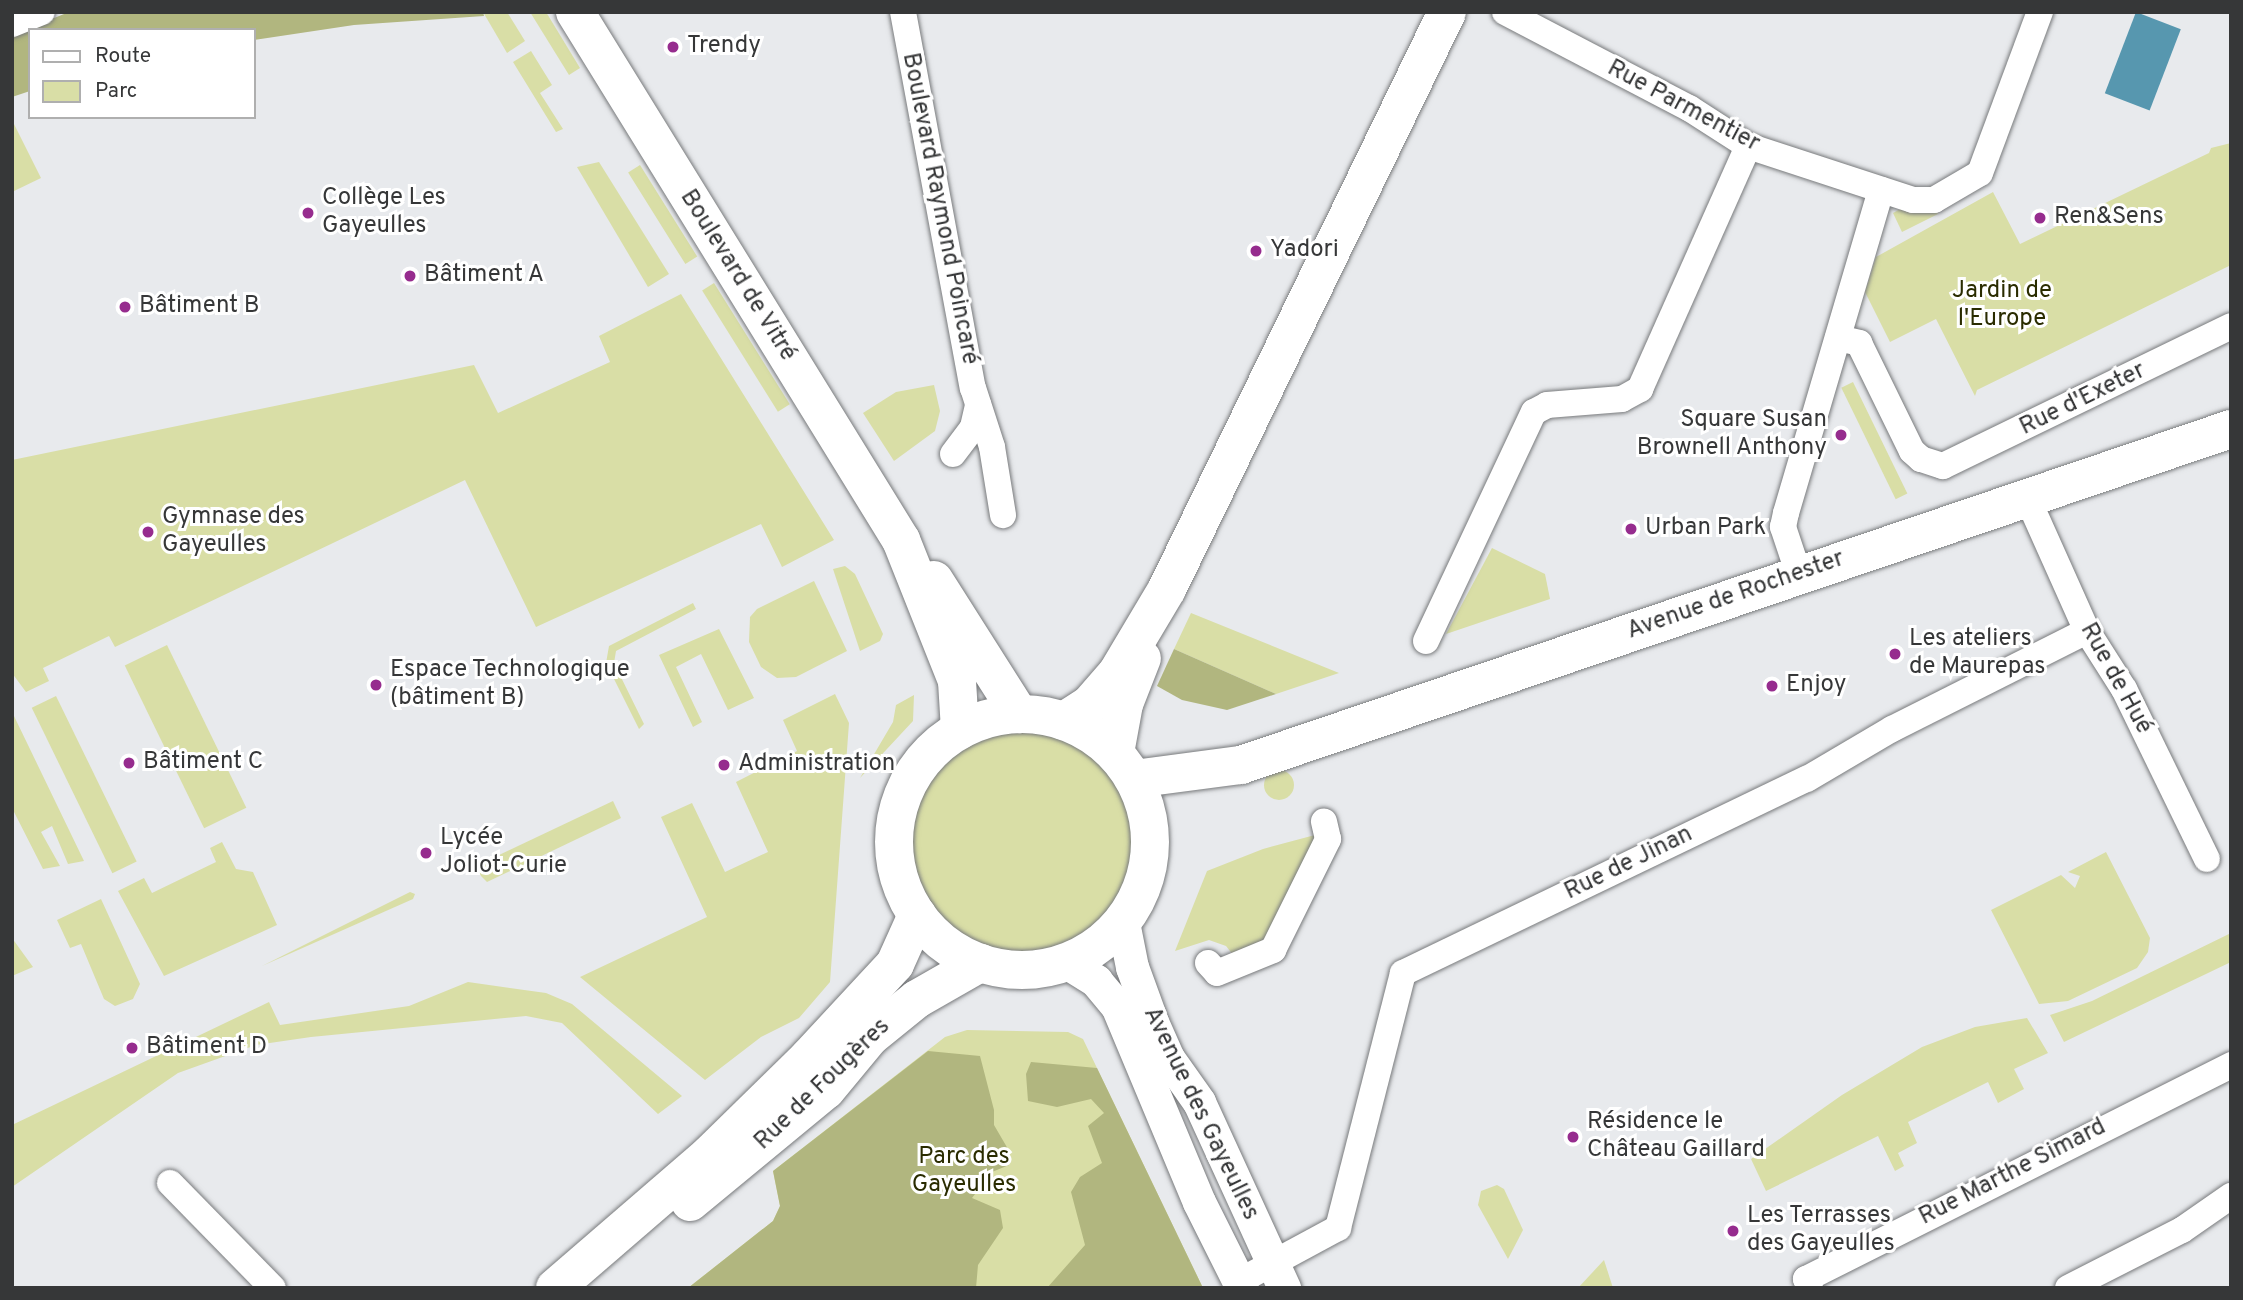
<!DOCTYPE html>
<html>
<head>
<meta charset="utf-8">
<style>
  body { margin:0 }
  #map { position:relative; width:2243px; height:1300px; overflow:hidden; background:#e8eaed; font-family:Overpass,sans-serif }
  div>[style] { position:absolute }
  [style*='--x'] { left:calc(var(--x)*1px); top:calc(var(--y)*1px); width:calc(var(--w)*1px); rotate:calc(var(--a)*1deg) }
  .green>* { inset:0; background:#d9dea6; transform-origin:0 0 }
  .round { border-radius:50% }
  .forest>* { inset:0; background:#b1b67f }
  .water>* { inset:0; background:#5797af; transform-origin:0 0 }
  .roads { filter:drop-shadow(0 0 2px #787a7c) drop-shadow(0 0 2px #787a7c) }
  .minor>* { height:26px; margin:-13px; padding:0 13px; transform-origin:13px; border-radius:13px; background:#fff }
  .tertiary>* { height:33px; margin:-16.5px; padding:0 16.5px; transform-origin:16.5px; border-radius:16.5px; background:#fff }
  .secondary>* { height:38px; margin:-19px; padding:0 19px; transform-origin:19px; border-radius:19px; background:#fff }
  .primary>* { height:38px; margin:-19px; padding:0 19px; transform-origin:19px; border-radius:19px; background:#fff }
  .primary>.ring { margin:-19px; padding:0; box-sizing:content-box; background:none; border:38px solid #fff; border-radius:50% }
  .dots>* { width:19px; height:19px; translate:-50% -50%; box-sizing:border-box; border:4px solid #fff; border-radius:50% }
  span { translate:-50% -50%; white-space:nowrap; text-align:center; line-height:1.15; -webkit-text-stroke:6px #fff; paint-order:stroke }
  .poi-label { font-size:24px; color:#363738 }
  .left { translate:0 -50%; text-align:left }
  .right { translate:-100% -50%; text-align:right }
  .street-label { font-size:24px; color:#363738 }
  .park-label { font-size:24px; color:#2a2c00 }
  .frame { position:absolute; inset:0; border:14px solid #363738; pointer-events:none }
  .legend { position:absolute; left:28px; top:28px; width:228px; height:91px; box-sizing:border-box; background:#fff; border:2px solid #afafaf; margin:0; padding:9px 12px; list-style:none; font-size:21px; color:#363738 }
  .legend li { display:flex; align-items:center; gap:14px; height:35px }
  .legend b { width:35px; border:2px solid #afafaf }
</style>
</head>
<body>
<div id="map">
  <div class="green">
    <div style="clip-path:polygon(483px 12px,507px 12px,525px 41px,507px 53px)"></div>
    <div style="clip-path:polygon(530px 12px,546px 12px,580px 68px,569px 75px)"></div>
    <div style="clip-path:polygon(531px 51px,552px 85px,540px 93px,563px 129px,556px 132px,513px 62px)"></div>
    <div style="clip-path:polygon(12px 120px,41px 178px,12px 192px)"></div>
    <div style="clip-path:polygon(2231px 143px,2231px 265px,1977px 390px,1975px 396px,1936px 319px,1890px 342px,1865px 292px,1876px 257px,1993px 192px,2020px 244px,2209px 153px,2211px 148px)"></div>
    <div style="clip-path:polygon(599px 162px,669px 274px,648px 287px,577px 167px)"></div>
    <div style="left:640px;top:165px;width:108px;height:14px;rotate:58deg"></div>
    <div style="clip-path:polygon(1906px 206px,1935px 208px,1938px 214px,1902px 232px,1893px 213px)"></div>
    <div style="left:714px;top:283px;width:143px;height:14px;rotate:58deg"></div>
    <div style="clip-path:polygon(681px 294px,834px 540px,782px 567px,761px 524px,536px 627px,465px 480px,115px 647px,109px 636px,43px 668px,49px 681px,26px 692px,12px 673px,12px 460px,474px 365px,498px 413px,610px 362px,599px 336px)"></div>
    <div style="left:1853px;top:382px;width:124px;height:13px;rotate:64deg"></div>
    <div style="clip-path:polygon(934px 385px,940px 411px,935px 431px,894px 461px,863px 413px,896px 392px)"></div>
    <div style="clip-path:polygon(1492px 548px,1545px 574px,1550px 599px,1446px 634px)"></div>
    <div style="clip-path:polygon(845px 566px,855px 574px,883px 634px,880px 641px,860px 651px,833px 569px)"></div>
    <div style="clip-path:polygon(814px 581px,847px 651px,796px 677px,777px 678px,761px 667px,749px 642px,750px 617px,757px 609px)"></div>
    <div style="clip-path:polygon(693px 603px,696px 609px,616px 651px,614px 663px,644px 724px,639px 729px,606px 663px,609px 646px)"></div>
    <div style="clip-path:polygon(1191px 613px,1339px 673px,1276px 694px,1174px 649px)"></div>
    <div style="clip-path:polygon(719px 629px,754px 698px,728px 710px,701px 654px,676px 667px,702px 722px,693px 727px,659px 655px)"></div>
    <div style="left:167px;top:645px;width:181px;height:47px;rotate:64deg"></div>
    <div style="clip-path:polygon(835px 694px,849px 723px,830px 982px,799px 1018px,761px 1037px,705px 1080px,580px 977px,707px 917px,661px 817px,692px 803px,725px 872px,768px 852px,736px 782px,797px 751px,783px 720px)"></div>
    <div style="clip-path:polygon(914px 695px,913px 721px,860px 778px,893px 722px,896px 705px)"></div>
    <div style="left:56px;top:696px;width:184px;height:27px;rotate:64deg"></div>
    <div style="clip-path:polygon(14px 716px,84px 861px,68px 864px,52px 826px,41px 832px,60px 866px,43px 869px,12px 808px)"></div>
    <div class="round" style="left:907px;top:726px;width:232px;height:232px"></div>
    <div class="round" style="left:1264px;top:770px;width:30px;height:30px"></div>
    <div style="clip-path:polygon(613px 801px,621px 818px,487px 882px,481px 876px,476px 866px)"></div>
    <div style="clip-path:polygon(1315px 835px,1316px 843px,1267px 943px,1234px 956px,1226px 946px,1209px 940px,1175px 951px,1207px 871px,1263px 849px)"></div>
    <div style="clip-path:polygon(222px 842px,236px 869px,253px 872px,277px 925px,164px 976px,118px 891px,144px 878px,152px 893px,216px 862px,210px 848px)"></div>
    <div style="clip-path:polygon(2106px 852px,2150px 938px,2148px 952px,2137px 968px,2068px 1001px,2039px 1004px,1991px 910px,2061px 875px,2075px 888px,2080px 876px,2068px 872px)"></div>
    <div style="clip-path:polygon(410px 892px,415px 894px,413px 899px,262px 966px)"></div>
    <div style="clip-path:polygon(101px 899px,140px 984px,133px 999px,115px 1006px,104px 999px,81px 944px,70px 948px,57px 920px)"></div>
    <div style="clip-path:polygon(2231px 933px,2231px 962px,2064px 1042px,2050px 1015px,2092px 1001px)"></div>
    <div style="clip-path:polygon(12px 938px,33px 967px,12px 976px)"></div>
    <div style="clip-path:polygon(468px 982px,546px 993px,572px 1004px,682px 1096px,658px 1114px,562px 1023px,526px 1016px,311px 1037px,256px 1045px,178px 1073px,12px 1187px,12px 1125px,269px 1002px,280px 1025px,409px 1006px)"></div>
    <div style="clip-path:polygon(2027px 1018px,2048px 1053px,2014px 1069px,2024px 1089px,1998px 1103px,1988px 1082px,1908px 1122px,1917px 1143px,1898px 1153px,1904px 1166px,1895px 1171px,1878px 1136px,1766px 1191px,1751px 1159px,1842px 1095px,1922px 1047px,1975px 1027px)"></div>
    <div style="clip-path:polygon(967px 1030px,1068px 1032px,1083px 1039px,1203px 1288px,688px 1288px,773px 1221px,780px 1206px,773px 1171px,945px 1037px)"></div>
    <div style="clip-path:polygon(1497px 1185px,1504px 1189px,1523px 1230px,1508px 1259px,1478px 1205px,1481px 1191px)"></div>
    <div style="clip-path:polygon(1604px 1260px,1613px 1288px,1578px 1288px)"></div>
  </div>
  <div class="forest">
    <div style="clip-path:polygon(69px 12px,483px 12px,484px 16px,354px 25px,254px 40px,254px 30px,30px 30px,30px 91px,12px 97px,12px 35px)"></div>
    <div style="clip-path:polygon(1174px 649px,1276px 694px,1227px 710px,1182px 700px,1157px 686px)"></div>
    <div style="clip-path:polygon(928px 1051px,980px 1056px,994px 1110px,994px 1125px,1008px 1149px,1009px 1165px,992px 1172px,972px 1198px,1000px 1210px,1003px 1228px,978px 1265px,976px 1288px,688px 1288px,773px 1221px,780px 1206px,773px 1171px)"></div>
    <div style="clip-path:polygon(1031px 1062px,1097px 1068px,1203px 1288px,1047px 1288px,1085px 1245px,1071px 1192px,1080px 1177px,1102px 1163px,1088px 1126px,1104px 1113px,1091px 1099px,1057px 1107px,1028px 1101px,1026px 1074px)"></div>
  </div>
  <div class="water">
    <div style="left:2136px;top:12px;width:48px;height:87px;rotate:21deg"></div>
  </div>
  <div class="roads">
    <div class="minor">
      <div style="--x:903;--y:12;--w:382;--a:79.5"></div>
      <div style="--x:973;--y:388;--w:62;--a:72.1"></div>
      <div style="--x:992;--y:447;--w:69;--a:80.8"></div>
      <div style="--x:1505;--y:12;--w:208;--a:27.6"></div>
      <div style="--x:1689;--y:108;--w:70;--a:32.8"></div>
      <div style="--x:1748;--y:146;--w:174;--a:18.1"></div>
      <div style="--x:1913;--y:200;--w:21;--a:0"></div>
      <div style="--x:1934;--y:200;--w:53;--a:-30.4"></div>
      <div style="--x:1980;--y:173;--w:172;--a:-69.6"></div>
      <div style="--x:12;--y:24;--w:32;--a:-22"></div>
      <div style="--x:1838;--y:338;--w:22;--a:13"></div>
      <div style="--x:1859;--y:343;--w:120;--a:63.9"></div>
      <div style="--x:1912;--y:451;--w:12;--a:42"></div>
      <div style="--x:1921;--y:459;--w:23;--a:18"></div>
      <div style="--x:1943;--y:466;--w:320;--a:-25.9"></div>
      <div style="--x:953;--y:454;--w:34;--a:-53"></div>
      <div style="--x:973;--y:427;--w:23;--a:-77"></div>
      <div style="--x:2027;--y:497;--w:147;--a:65.9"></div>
      <div style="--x:2087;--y:631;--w:69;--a:57.5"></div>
      <div style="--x:2124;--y:689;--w:189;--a:64"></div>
      <div style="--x:1799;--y:575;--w:51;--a:-108.4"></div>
      <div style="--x:1783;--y:527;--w:14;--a:-78"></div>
      <div style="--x:1786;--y:513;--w:337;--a:-73.6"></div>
      <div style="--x:1426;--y:641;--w:253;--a:-64.8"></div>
      <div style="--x:1534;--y:412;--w:15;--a:-28"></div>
      <div style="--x:1547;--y:405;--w:75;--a:-4.6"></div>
      <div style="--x:1622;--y:399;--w:21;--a:-29"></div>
      <div style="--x:1640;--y:389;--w:266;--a:-66"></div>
      <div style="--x:1208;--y:963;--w:13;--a:48"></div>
      <div style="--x:1217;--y:973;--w:61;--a:-22.3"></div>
      <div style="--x:1273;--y:950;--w:124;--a:-63.6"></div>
      <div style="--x:1328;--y:839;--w:18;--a:-103"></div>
      <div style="--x:170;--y:1183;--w:147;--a:45.6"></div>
      <div style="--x:1238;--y:1282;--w:114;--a:-28.4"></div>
      <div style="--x:1338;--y:1228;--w:263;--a:-75.7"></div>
      <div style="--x:1403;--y:973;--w:448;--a:-25.7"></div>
      <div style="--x:1807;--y:779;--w:99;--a:-30.5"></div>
      <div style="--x:1892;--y:729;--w:218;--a:-26.7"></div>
      <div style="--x:1810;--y:1288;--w:10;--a:-114"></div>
      <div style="--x:1806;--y:1279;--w:476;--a:-26.7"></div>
      <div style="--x:2068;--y:1288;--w:128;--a:-27"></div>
      <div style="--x:2182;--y:1230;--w:60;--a:-34.8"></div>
    </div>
    <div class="tertiary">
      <div style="--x:1123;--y:922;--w:46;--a:78.7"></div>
      <div style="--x:1132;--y:967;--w:59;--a:70"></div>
      <div style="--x:1152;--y:1022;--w:39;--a:66"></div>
      <div style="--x:1168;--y:1058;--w:54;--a:54.8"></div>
      <div style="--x:1199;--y:1102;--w:205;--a:65.4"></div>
      <div style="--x:1066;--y:962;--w:36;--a:32"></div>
      <div style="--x:1096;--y:981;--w:33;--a:50"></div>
      <div style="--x:1117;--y:1006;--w:212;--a:67.3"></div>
      <div style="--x:1199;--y:1202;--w:96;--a:63.4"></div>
    </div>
    <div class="secondary">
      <div style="--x:575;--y:12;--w:621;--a:58.31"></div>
      <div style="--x:901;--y:540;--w:152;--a:68.3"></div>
      <div style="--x:957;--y:681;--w:49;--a:86.5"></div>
      <div style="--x:934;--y:580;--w:159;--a:57.6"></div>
    </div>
    <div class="primary">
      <div class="ring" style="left:894px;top:714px;width:218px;height:218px"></div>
      <div style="--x:1064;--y:721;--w:31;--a:-33"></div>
      <div style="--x:1090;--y:704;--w:41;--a:-48.9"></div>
      <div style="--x:1117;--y:673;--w:98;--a:-59.2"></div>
      <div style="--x:1167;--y:589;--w:641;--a:-64.11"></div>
      <div style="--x:1115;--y:753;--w:50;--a:-79.6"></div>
      <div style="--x:1124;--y:704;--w:49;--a:-68.6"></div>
      <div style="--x:1134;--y:779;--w:108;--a:-7.5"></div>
      <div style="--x:1241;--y:765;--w:1045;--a:-18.75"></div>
      <div style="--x:690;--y:1202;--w:176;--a:-39.5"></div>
      <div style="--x:826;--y:1090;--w:69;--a:-50.3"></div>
      <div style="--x:870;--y:1037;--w:60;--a:-39"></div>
      <div style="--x:917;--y:999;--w:73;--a:-29.7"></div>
      <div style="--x:555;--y:1288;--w:205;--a:-40.8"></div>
      <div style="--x:710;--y:1154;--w:137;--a:-44.4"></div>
      <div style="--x:808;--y:1058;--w:128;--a:-47.2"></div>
      <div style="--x:895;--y:964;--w:54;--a:-65.8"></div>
    </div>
  </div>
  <div class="dots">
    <div style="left:673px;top:47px;background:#962c8e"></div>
    <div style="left:308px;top:213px;background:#962c8e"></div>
    <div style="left:2040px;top:218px;background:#962c8e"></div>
    <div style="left:1256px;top:251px;background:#962c8e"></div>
    <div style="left:410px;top:276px;background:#962c8e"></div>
    <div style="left:125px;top:307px;background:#962c8e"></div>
    <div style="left:1841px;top:435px;background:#962c8e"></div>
    <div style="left:1631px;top:529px;background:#962c8e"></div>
    <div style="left:148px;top:532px;background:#962c8e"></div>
    <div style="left:1895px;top:654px;background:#962c8e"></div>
    <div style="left:376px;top:685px;background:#962c8e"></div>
    <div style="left:1772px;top:686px;background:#962c8e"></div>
    <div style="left:129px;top:763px;background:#962c8e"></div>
    <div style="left:724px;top:765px;background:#962c8e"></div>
    <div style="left:426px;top:853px;background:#962c8e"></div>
    <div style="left:132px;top:1048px;background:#962c8e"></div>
    <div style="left:1573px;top:1137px;background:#962c8e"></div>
    <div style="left:1733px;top:1231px;background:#962c8e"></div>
  </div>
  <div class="poi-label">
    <span class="left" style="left:687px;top:47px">Trendy</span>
    <span class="left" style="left:322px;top:213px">Collège Les<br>Gayeulles</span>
    <span class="left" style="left:2054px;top:218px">Ren&amp;Sens</span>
    <span class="left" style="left:1270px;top:251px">Yadori</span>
    <span class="left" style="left:424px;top:276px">Bâtiment A</span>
    <span class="left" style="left:139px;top:307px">Bâtiment B</span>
    <span class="right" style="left:1827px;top:435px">Square Susan<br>Brownell Anthony</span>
    <span class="left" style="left:162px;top:532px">Gymnase des<br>Gayeulles</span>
    <span class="left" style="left:1645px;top:529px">Urban Park</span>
    <span class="left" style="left:1909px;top:654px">Les ateliers<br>de Maurepas</span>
    <span class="left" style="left:390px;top:685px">Espace Technologique<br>(bâtiment B)</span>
    <span class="left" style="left:1786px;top:686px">Enjoy</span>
    <span class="left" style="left:143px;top:763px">Bâtiment C</span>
    <span class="left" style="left:738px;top:765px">Administration</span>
    <span class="left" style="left:440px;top:853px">Lycée<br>Joliot-Curie</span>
    <span class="left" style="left:146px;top:1048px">Bâtiment D</span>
    <span class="left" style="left:1587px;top:1137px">Résidence le<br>Château Gaillard</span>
    <span class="left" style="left:1747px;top:1231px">Les Terrasses<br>des Gayeulles</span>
  </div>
  <div class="street-label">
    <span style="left:1683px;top:107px;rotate:28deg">Rue Parmentier</span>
    <span style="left:939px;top:209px;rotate:79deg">Boulevard Raymond Poincaré</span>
    <span style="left:737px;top:276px;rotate:58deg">Boulevard de Vitré</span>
    <span style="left:2083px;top:400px;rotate:-26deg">Rue d'Exeter</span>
    <span style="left:1736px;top:596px;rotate:-19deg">Avenue de Rochester</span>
    <span style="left:2115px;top:679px;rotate:61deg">Rue de Hué</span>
    <span style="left:1629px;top:864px;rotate:-26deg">Rue de Jinan</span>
    <span style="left:823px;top:1085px;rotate:-44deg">Rue de Fougères</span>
    <span style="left:1200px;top:1114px;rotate:64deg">Avenue des Gayeulles</span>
    <span style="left:2013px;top:1173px;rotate:-27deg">Rue Marthe Simard</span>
  </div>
  <div class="park-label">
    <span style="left:2002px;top:306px">Jardin de<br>l'Europe</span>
    <span style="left:964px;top:1172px">Parc des<br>Gayeulles</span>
  </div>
  <div class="frame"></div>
  <ul class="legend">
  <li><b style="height:9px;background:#fff"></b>Route</li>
  <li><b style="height:19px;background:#d9dea6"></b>Parc</li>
  </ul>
</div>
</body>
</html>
